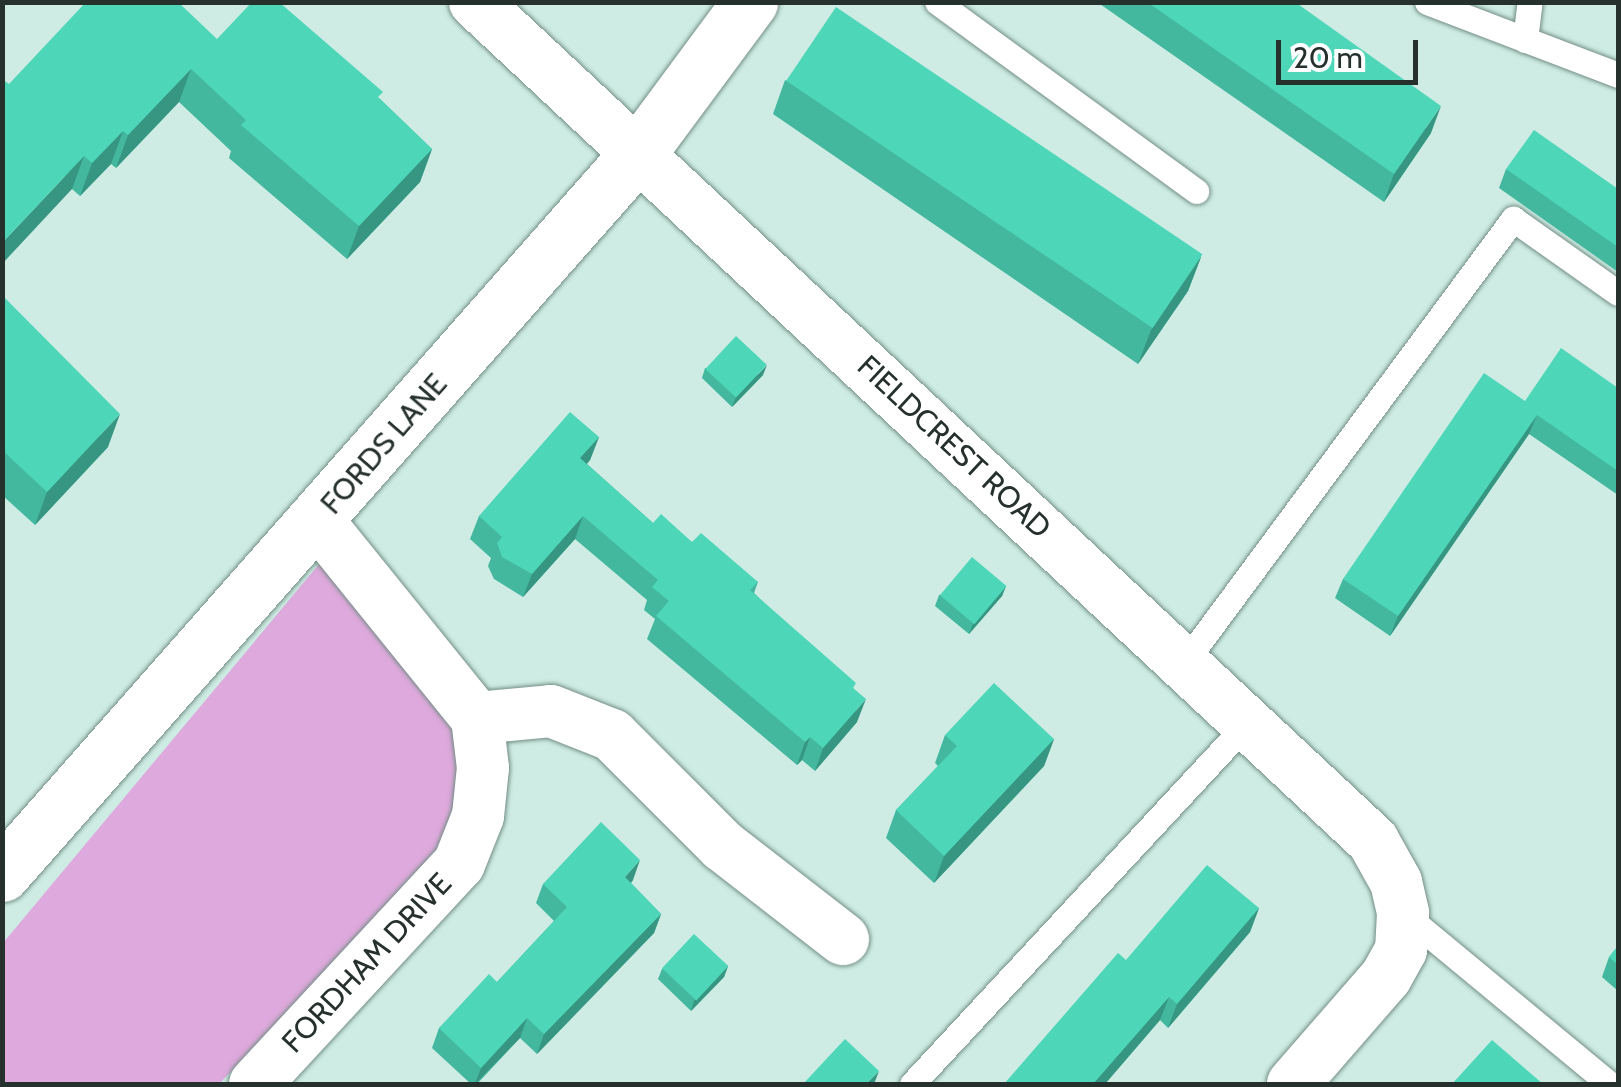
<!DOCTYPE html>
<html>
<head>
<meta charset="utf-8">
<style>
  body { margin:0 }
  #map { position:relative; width:1621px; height:1087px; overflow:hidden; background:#ceece3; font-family:Cabin,sans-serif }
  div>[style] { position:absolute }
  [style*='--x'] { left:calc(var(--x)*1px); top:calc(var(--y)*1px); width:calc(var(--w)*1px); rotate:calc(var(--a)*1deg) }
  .green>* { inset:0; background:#dea9dc }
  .roads { filter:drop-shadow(0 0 2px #738e86) drop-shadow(0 0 2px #738e86) }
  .lane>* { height:25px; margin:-12.5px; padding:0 12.5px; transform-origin:12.5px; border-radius:12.5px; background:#fff }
  .street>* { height:52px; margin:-26px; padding:0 26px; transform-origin:26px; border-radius:26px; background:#fff }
  .secondary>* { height:55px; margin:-27.5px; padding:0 27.5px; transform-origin:27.5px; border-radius:27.5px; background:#fff }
  .wall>* { inset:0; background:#43b89f }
  .shaded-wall>* { inset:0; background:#379682 }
  .building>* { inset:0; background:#4ed6b9; transform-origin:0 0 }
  span { translate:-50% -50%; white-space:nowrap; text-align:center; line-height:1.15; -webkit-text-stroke:8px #fff; paint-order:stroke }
  .street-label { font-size:30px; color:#26312e }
  .frame { position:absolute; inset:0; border:5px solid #26312e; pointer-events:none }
  .scale { position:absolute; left:1276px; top:40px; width:142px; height:45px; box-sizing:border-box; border:5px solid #26312e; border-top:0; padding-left:12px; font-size:30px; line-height:35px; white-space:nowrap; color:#26312e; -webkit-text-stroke:8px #fff; paint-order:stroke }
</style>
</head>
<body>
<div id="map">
  <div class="green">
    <div style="clip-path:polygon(330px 551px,449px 712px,467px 774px,439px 858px,219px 1084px,3px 1084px,3px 943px)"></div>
  </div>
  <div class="roads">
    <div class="lane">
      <div style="--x:937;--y:2;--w:321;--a:36.1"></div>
      <div style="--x:1427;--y:2;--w:204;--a:20.9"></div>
      <div style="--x:1525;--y:40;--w:38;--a:-83"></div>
      <div style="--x:1184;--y:663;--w:553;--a:-53.46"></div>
      <div style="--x:1513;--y:219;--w:128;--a:35.2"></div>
      <div style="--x:1403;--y:913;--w:268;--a:39.6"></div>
      <div style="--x:912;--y:1084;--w:494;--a:-47.1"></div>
    </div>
    <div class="street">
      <div style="--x:475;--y:2;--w:1229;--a:43.05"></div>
      <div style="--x:1373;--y:841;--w:47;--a:60.7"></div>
      <div style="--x:1396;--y:882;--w:32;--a:77"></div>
      <div style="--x:1403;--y:913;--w:37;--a:93"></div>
      <div style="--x:1401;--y:950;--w:31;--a:119"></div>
      <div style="--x:1386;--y:977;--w:142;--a:131"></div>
      <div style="--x:317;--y:520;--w:255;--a:51.1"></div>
      <div style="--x:477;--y:718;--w:74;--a:-5.4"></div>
      <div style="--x:551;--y:711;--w:66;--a:21.5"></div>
      <div style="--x:612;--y:735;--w:157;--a:45"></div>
      <div style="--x:723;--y:846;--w:152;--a:37.8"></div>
      <div style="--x:255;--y:1084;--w:300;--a:-47.2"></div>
      <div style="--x:459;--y:864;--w:52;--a:-68.4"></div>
      <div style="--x:478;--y:816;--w:48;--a:-84.1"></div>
      <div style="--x:483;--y:768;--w:50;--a:-96.8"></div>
    </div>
    <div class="secondary">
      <div style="--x:2;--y:874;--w:963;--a:-48.58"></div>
      <div style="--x:639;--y:152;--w:187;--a:-53.5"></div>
    </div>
  </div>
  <div class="wall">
    <div style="clip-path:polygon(1097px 2px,1295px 2px,1431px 133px,1384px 202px)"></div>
    <div style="clip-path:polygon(217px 39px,380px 99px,432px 149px,420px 182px,347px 259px,229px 158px,231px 151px,179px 102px,116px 168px,111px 164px,80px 196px,72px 189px,9px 84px)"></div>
    <div style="clip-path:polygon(785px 80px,1201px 257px,1188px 291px,1138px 364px,773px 114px)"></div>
    <div style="clip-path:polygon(1506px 169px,1618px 189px,1618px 272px,1499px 188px)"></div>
    <div style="clip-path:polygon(2px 295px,108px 447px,35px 525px,2px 495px)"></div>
    <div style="clip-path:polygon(705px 368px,763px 375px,732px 407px,702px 378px)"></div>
    <div style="clip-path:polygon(1618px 388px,1618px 495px,1529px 434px,1390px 636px,1335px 598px,1343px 579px,1525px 401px)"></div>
    <div style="clip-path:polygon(599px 437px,590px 460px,587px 464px,653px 523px,692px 542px,758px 582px,754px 593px,854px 689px,857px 722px,815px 771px,802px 760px,797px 765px,647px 639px,655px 619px,644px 610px,647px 600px,575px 539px,523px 597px,494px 579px,488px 566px,491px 558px,470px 539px,479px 516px)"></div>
    <div style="clip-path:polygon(1006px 586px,1002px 596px,969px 634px,935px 606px,939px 595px)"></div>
    <div style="clip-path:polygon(945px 735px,1054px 739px,1044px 766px,934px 883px,886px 838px,896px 810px,938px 766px,935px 763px)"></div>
    <div style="clip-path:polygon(633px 880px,631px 883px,661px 914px,654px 933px,537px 1054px,520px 1038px,477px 1084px,471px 1084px,432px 1048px,439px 1028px,497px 982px,554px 921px,536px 903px,543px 884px)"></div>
    <div style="clip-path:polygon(1259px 908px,1250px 932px,1168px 1028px,1160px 1020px,1105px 1084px,1004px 1084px)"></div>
    <div style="clip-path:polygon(1618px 946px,1618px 991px,1602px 977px,1609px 957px)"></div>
    <div style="clip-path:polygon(728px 966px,724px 977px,691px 1011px,658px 979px,662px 969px)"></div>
  </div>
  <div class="shaded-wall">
    <div style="clip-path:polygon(191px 69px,179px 102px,116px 168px,128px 135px)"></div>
    <div style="clip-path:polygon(1441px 106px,1431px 133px,1384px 202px,1394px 174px)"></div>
    <div style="clip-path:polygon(123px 131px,111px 164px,80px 196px,92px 163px)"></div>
    <div style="clip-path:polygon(432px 149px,420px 182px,347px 259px,359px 226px)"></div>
    <div style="clip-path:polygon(84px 156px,72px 189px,2px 264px,2px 243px)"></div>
    <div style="clip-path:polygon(1201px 257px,1188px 291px,1138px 364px,1151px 330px)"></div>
    <div style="clip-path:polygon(767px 365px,763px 375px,732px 407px,736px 397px)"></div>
    <div style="clip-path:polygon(120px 414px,108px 447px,35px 525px,47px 492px)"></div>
    <div style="clip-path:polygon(1537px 415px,1529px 434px,1390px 636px,1398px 616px)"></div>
    <div style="clip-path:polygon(599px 437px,590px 460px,572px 481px,580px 458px)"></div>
    <div style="clip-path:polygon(583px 516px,575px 539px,523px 597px,532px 574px)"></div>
    <div style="clip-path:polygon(1006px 586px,1002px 596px,969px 634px,973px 624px)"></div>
    <div style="clip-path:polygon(866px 699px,857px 722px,815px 771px,823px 748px)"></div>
    <div style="clip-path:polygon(810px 737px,802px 760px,797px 765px,805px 742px)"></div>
    <div style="clip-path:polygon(1054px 739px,1044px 766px,934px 883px,944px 856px)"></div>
    <div style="clip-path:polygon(640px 860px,633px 880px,618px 897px,625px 877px)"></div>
    <div style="clip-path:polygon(1259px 908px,1250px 932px,1168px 1028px,1177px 1004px)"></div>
    <div style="clip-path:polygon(661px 914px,654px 933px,537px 1054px,544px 1034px)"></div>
    <div style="clip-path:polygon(728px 966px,724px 977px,691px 1011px,694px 1001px)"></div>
    <div style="clip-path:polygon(1169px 997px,1160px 1020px,1105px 1084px,1093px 1084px)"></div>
    <div style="clip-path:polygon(527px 1018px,520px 1038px,475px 1084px,481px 1068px)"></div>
    <div style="clip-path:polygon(879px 1071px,874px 1084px,866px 1084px)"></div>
  </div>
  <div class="building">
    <div style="clip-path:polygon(86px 2px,178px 2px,217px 39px,252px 2px,279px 2px,383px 92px,378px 97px,432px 149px,359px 226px,241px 125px,246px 120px,191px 69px,128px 135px,123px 131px,92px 163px,84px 156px,2px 243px,2px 79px,9px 84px)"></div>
    <div style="clip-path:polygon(1147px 2px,1295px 2px,1441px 106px,1394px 174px)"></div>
    <div style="left:836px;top:7px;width:442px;height:89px;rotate:34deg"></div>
    <div style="clip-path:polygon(1534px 130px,1618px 189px,1618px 247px,1506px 169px)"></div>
    <div style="clip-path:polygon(2px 295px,120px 414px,47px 492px,2px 450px)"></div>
    <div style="left:736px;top:336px;width:42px;height:45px;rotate:43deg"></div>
    <div style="clip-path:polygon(1561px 348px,1618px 388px,1618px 471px,1537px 415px,1398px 616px,1343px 579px,1484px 373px,1525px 401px)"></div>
    <div style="clip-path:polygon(570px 412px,599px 437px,580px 458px,653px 523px,661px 514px,692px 542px,701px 533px,758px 582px,750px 590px,856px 683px,853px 688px,866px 699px,823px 748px,810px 737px,805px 742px,656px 616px,669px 601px,652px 587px,658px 580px,583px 516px,532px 574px,502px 557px,497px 543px,502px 537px,479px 516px)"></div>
    <div style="left:972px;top:557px;width:45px;height:50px;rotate:40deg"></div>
    <div style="clip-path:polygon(994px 683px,1054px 739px,944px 856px,896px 810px,957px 746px,945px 735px)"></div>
    <div style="clip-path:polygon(601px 822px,640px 860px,625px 877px,661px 914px,544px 1034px,527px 1018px,481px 1068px,439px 1028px,489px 974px,497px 982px,567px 907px,543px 884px)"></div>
    <div style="clip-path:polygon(1207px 865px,1259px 908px,1177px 1004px,1169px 997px,1093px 1084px,1004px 1084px,1118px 953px,1126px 960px)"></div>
    <div style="left:694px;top:934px;width:47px;height:47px;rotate:43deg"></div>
    <div style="clip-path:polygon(1618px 946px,1618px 965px,1609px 957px)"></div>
    <div style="clip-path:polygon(845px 1039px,879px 1071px,866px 1084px,803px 1084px)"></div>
    <div style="clip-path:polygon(1492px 1040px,1543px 1084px,1452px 1084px)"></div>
  </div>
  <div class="street-label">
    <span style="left:384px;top:444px;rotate:-49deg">FORDS LANE</span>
    <span style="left:954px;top:447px;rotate:43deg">FIELDCREST ROAD</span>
    <span style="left:367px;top:963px;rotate:-47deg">FORDHAM DRIVE</span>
  </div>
  <div class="frame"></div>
  <div class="scale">20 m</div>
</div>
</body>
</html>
